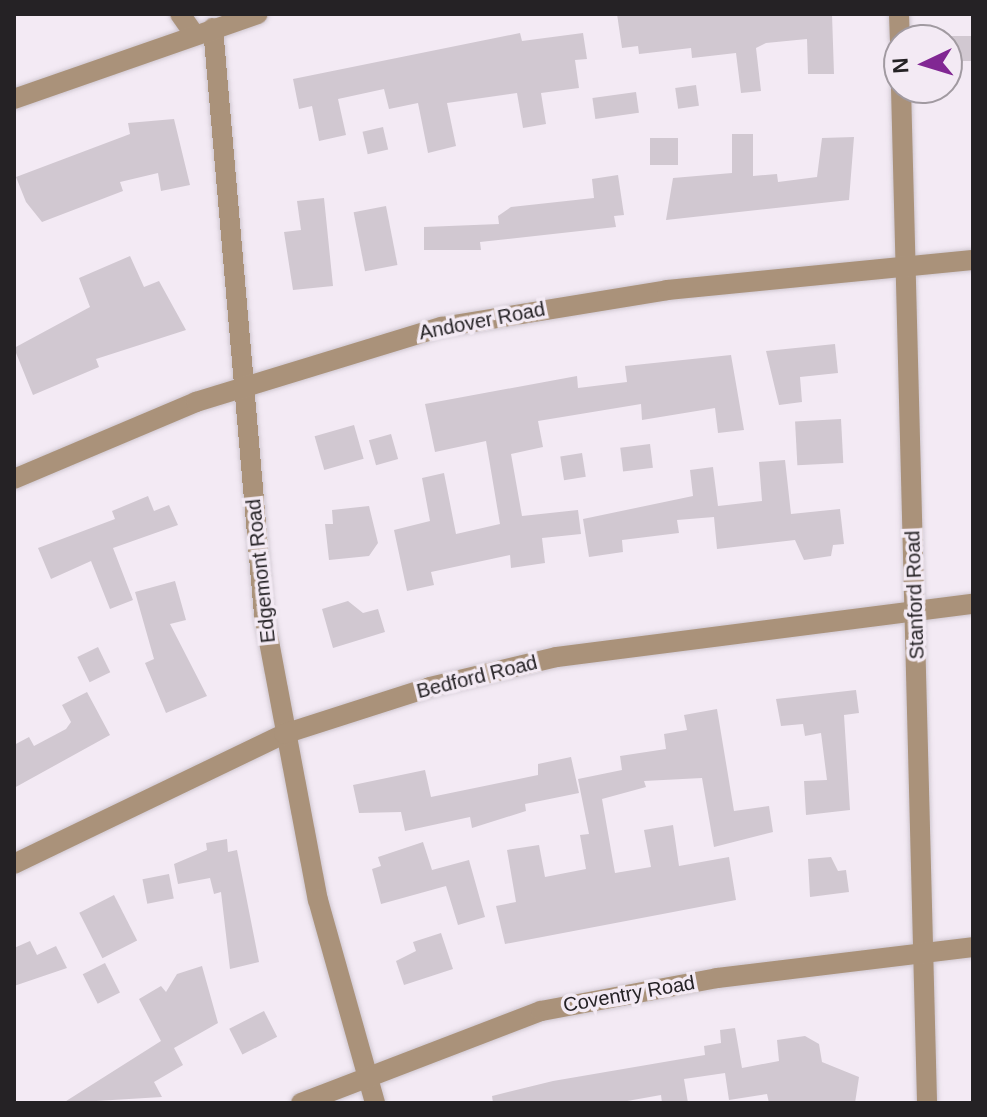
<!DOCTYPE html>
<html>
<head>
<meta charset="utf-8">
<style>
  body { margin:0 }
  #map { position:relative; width:987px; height:1117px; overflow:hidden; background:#f3eaf4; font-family:Helvetica,sans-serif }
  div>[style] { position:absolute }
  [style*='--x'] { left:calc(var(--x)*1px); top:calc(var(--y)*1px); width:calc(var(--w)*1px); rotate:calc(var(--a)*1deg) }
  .building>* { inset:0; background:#d1c8d1; transform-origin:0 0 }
  .roads { filter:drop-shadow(0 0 2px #cec6cf) drop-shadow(0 0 2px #cec6cf) }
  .street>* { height:20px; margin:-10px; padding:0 10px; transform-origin:10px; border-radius:10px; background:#aa927a }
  span { translate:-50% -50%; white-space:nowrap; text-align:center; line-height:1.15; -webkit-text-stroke:7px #f3eaf4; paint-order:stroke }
  .street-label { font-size:20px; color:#252225 }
  .frame { position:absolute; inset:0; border:16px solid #252225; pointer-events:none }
  .north { position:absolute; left:883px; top:24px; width:80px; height:80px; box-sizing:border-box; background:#f3eaf4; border:2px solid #a19aa1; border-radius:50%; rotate:266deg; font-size:22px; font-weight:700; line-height:32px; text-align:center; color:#252225 }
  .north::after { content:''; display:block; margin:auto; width:28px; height:36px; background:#812793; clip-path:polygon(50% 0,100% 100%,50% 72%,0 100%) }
</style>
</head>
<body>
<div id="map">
  <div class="building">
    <div style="clip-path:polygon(617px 14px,832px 14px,834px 74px,808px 74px,807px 39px,766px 43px,756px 48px,761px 91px,741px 93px,736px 53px,692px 58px,691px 48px,639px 54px,638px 46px,622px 48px)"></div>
    <div style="clip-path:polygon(520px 33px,522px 41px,583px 33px,587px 59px,575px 60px,579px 88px,541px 93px,546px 124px,523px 128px,517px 93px,447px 103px,456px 146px,428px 153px,418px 103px,389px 109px,384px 89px,338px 99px,346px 135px,319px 141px,312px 106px,299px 109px,293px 79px)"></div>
    <div style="left:973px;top:36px;width:25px;height:22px;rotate:90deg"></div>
    <div style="left:696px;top:85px;width:21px;height:21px;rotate:82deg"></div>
    <div style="left:636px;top:92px;width:21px;height:44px;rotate:82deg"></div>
    <div style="clip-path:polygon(174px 119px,190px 185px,161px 191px,158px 173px,120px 182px,123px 191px,42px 222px,26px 202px,16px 177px,130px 134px,128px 123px)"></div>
    <div style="left:383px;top:127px;width:23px;height:21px;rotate:77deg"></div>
    <div style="clip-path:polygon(732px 134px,753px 134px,753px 176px,777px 174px,778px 182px,817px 177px,822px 138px,854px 137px,849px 200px,666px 220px,673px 178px,732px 173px)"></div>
    <div style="left:678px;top:138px;width:27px;height:28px;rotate:90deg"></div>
    <div style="clip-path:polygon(618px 175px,624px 215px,614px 216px,616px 227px,480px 242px,481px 250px,424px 250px,424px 227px,499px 224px,498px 216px,511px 207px,594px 198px,592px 179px)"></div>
    <div style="clip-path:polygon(324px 198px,333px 286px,293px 290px,284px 232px,301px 230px,297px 201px)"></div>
    <div style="left:386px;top:206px;width:60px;height:33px;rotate:79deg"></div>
    <div style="clip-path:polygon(130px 256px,144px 287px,159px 281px,186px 330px,96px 359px,99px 367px,33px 395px,14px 348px,90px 307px,79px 278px)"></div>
    <div style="clip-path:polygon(835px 344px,838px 373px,800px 377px,802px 402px,779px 405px,766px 351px)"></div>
    <div style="clip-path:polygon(731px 355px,744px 430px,718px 433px,715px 408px,642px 420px,641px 404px,538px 421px,543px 447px,511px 454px,522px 516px,578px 510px,581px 534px,542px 538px,545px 563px,511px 568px,510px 555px,431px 572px,434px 585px,407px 591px,394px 530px,430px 521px,422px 478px,444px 473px,456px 534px,500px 524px,486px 441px,435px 452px,425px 404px,577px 376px,578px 388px,627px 382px,625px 366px)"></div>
    <div style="left:841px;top:419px;width:44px;height:46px;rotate:87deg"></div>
    <div style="left:354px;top:425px;width:35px;height:41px;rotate:74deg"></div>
    <div style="left:391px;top:434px;width:26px;height:23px;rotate:74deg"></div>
    <div style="left:650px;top:444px;width:24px;height:30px;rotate:83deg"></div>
    <div style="left:582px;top:453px;width:24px;height:22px;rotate:81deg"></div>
    <div style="clip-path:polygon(785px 460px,791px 514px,840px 509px,844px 544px,833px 545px,831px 556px,804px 560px,795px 540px,717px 549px,714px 517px,677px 520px,679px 533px,622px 540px,623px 552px,589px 557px,583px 519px,693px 496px,690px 470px,713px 467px,718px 506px,762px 501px,759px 462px)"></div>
    <div style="clip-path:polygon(148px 496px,154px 511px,169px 505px,178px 525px,113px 548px,133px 600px,110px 609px,91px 561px,51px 579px,38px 548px,115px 519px,112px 511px)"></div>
    <div style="clip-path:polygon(369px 506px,378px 543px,369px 556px,329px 560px,325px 524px,333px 524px,332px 510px)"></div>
    <div style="clip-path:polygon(175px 581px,186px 620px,170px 624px,207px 696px,166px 713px,145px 663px,154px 659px,135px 592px)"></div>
    <div style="clip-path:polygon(348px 601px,363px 613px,378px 609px,385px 632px,333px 648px,322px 609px)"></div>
    <div style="left:98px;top:647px;width:28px;height:23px;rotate:64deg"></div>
    <div style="clip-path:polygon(856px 690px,859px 713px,844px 715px,850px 810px,806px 815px,804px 781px,827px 780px,821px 733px,805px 736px,803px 724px,781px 726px,776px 699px)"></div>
    <div style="clip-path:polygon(87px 692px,110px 735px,14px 788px,14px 745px,29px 737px,34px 746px,66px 729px,71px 722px,62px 705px)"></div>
    <div style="clip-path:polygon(717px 709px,734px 811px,769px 806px,773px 832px,714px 847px,702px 778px,644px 781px,646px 787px,602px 799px,615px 873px,651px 867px,644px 830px,673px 825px,679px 866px,729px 857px,736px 900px,505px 944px,496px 906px,516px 902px,507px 850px,539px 845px,545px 877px,586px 869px,580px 835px,589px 834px,578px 779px,622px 770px,620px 756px,666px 749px,664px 734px,687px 730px,684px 715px)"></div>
    <div style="clip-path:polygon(571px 757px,579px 793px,525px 804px,526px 811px,472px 828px,470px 817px,405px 831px,401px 812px,359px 813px,353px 785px,425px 770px,431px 797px,538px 775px,538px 764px)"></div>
    <div style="clip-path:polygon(227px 839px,228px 852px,237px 850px,259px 962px,230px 969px,221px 892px,214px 894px,210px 878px,178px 884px,174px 864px,207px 850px,206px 843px)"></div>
    <div style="clip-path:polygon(423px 842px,432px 870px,469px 860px,485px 917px,458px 925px,446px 886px,381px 904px,372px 869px,381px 866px,378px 857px)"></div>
    <div style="clip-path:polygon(831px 857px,838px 871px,846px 870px,849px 892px,810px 897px,808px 859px)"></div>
    <div style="left:169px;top:874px;width:25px;height:27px;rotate:79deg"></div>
    <div style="left:114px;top:895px;width:51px;height:39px;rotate:63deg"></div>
    <div style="clip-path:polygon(441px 933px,453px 969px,404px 985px,396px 961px,416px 951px,413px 942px)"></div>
    <div style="clip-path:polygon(30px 941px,37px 955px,56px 946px,67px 968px,14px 986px,14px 948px)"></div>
    <div style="left:105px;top:963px;width:33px;height:25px;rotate:63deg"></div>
    <div style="clip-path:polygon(202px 966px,218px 1023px,174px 1048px,183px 1065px,154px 1082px,162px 1097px,63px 1103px,161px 1041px,139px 999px,161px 986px,166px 992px,177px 974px)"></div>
    <div style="left:264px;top:1011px;width:29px;height:39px;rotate:63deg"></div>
    <div style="clip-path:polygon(735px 1028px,742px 1068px,779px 1061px,777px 1040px,805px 1036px,819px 1044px,822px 1062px,859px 1077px,855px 1103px,769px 1103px,767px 1094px,729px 1100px,725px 1073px,684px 1079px,688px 1103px,662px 1103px,661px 1095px,616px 1103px,493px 1103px,492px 1096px,553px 1081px,705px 1055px,704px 1046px,721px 1043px,720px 1030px)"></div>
  </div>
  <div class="roads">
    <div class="street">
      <div style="--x:180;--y:14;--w:24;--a:55"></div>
      <div style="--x:899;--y:14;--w:26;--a:88"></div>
      <div style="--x:213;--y:28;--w:589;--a:85.03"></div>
      <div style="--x:264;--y:615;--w:290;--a:79.3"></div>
      <div style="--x:318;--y:900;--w:211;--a:74.3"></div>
      <div style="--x:901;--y:88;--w:1015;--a:88.53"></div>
      <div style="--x:14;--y:99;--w:258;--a:-19.2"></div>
      <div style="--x:14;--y:479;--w:198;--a:-22.9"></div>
      <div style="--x:196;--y:402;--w:257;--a:-17"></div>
      <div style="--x:442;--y:327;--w:228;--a:-9.3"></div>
      <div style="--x:667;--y:290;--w:307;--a:-5.6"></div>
      <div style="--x:14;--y:864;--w:300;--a:-25.7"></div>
      <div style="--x:284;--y:734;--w:153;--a:-17.8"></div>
      <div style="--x:430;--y:687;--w:130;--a:-13.3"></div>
      <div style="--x:557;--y:657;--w:419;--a:-7.3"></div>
      <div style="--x:301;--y:1103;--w:257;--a:-21"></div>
      <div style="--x:541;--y:1011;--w:179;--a:-10.6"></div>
      <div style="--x:717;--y:978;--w:258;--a:-6.9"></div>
    </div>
  </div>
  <div class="street-label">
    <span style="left:482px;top:321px;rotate:-11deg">Andover Road</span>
    <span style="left:261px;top:571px;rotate:-96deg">Edgemont Road</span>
    <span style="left:915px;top:595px;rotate:-92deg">Stanford Road</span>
    <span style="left:477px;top:677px;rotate:-14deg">Bedford Road</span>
    <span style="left:629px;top:994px;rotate:-10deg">Coventry Road</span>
  </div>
  <div class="frame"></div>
  <div class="north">N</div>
</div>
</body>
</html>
